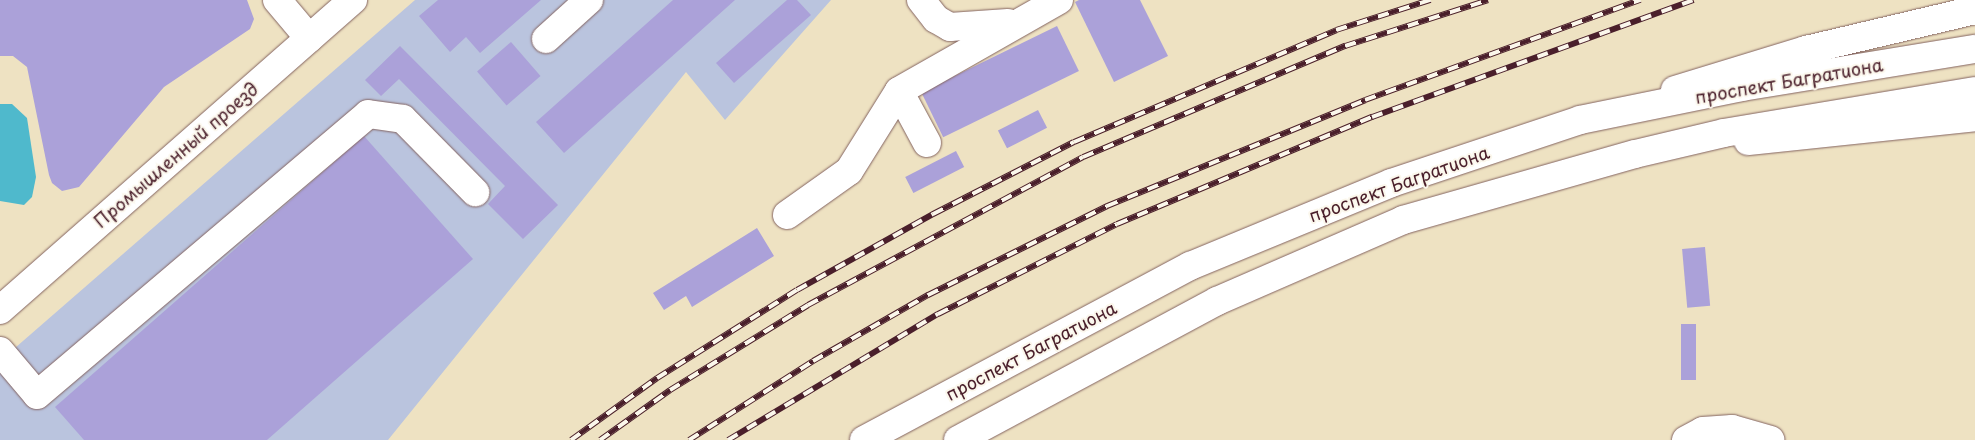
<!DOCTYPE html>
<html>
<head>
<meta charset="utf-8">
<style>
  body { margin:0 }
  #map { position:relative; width:1975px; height:440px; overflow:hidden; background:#eee2c2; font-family:"Playpen Sans",sans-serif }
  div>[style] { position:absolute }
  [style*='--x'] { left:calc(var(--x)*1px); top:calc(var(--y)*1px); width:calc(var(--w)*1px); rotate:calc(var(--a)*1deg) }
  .industrial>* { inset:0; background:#bac4de }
  .water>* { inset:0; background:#4fb9cc }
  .building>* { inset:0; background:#aba1d9; transform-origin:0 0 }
  .roads { filter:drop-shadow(0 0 1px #836360) drop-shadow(0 0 1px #836360) }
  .minor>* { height:28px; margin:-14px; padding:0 14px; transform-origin:14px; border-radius:14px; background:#fff }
  .major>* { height:28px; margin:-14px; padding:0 14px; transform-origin:14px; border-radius:14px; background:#fff }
  .rail>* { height:5.5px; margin-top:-2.75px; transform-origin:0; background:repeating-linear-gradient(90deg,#fbf7ec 0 11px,#4a1f2b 0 22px); box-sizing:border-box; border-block:1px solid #4a1f2b }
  span { translate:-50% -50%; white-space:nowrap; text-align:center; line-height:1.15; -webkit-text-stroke:4px #fbf7ec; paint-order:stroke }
  .street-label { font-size:18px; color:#4a1f2b }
</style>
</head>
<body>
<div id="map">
  <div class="industrial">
    <div style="clip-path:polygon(415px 0,831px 0,725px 120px,686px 72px,388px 440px,0 440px,0 361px)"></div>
  </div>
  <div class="water">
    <div style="clip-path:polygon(0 104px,12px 104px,27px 118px,36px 177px,32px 197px,24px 205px,0 201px)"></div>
  </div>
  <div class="building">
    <div style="clip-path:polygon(0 0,247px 0,254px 19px,250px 29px,164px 87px,79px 187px,62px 191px,52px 183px,49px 175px,27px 67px,13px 56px,0 56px)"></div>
    <div style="clip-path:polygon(438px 0,541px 0,480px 53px,466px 37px,450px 52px,419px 16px)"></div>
    <div style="clip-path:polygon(673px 0,735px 0,564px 153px,536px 122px)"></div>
    <div style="clip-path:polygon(787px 0,797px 0,811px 15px,734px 83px,716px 63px)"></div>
    <div style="clip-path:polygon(1079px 0,1140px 0,1168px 56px,1114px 82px,1075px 2px)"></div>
    <div style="left:1057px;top:26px;width:50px;height:151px;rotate:64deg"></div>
    <div style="left:511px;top:42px;width:45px;height:45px;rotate:49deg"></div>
    <div style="clip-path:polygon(400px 46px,558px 205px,523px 239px,488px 204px,505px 186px,399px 79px,381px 96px,365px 80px)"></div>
    <div style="left:1038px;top:110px;width:20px;height:45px;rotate:63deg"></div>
    <div style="clip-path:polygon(364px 136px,473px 259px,267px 440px,84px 440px,55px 407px)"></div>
    <div style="left:956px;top:151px;width:18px;height:57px;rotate:63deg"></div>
    <div style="clip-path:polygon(757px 228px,774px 256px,692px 307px,686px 296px,664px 310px,653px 293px)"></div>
    <div style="left:1705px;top:247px;width:59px;height:23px;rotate:85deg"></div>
    <div style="left:1681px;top:324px;width:15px;height:56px"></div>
  </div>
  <div class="roads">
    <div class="minor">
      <div style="--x:277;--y:0;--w:50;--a:49.9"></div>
      <div style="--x:921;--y:0;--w:24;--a:52"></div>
      <div style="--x:936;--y:19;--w:16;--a:30"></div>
      <div style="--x:950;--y:27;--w:58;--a:-3.9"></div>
      <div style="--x:546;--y:39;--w:58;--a:-42.2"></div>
      <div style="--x:1675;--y:90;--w:137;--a:-17"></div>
      <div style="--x:1806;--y:50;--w:174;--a:-13.3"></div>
      <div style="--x:1748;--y:141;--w:228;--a:-6"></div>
      <div style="--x:927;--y:143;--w:59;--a:-118.3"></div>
      <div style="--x:899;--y:91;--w:184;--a:-29.6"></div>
      <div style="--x:787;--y:215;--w:76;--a:-35.4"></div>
      <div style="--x:849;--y:171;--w:94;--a:-58"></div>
      <div style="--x:0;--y:310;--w:470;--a:-41.3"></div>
      <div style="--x:0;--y:351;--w:57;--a:49.9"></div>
      <div style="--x:37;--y:395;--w:434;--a:-40.3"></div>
      <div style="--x:368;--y:114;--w:35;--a:8"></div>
      <div style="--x:403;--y:119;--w:103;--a:45.4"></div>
      <div style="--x:1686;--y:440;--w:19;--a:-28"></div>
      <div style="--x:1703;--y:431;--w:29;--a:-4"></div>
      <div style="--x:1732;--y:429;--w:40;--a:16"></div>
    </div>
    <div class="major">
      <div style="--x:864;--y:440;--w:370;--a:-28.1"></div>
      <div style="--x:1190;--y:266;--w:217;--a:-22.4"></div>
      <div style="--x:1391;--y:183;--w:199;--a:-18.4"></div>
      <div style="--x:1580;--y:120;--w:165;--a:-11.5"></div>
      <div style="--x:1742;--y:87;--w:236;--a:-9.3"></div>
      <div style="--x:958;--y:440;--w:294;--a:-28.2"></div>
      <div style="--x:1217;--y:301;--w:203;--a:-23.5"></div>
      <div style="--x:1403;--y:220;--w:241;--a:-15.9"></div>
      <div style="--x:1635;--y:154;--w:91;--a:-13.3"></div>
      <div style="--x:1724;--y:133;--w:254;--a:-9.5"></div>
    </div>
  </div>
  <div class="rail">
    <div style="--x:571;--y:440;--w:106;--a:-35.8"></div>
    <div style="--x:657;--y:378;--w:165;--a:-32.2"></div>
    <div style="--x:797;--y:290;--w:156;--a:-29.2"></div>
    <div style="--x:933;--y:214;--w:158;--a:-27.1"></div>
    <div style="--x:1074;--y:142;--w:285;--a:-23.1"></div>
    <div style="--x:1336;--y:30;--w:99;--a:-17.7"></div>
    <div style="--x:600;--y:440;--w:86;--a:-35.5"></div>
    <div style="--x:670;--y:390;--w:162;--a:-31.6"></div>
    <div style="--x:808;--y:305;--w:312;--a:-28.3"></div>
    <div style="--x:1083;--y:157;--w:285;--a:-23"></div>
    <div style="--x:1345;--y:46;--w:150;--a:-17.8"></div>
    <div style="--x:689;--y:440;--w:147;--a:-32.5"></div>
    <div style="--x:813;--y:361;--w:133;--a:-29.9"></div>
    <div style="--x:928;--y:295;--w:200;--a:-26.4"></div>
    <div style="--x:1107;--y:206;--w:279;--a:-22.3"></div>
    <div style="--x:1365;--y:100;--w:293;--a:-20"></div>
    <div style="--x:728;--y:440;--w:245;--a:-31"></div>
    <div style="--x:938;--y:314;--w:200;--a:-26.7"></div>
    <div style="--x:1117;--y:224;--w:277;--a:-22.8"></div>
    <div style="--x:1372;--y:117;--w:342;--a:-20"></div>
  </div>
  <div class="street-label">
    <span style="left:1789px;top:81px;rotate:-10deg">проспект Багратиона</span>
    <span style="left:176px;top:155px;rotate:-41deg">Промышленный проезд</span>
    <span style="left:1399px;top:184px;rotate:-20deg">проспект Багратиона</span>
    <span style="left:1031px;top:351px;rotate:-28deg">проспект Багратиона</span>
  </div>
</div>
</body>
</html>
